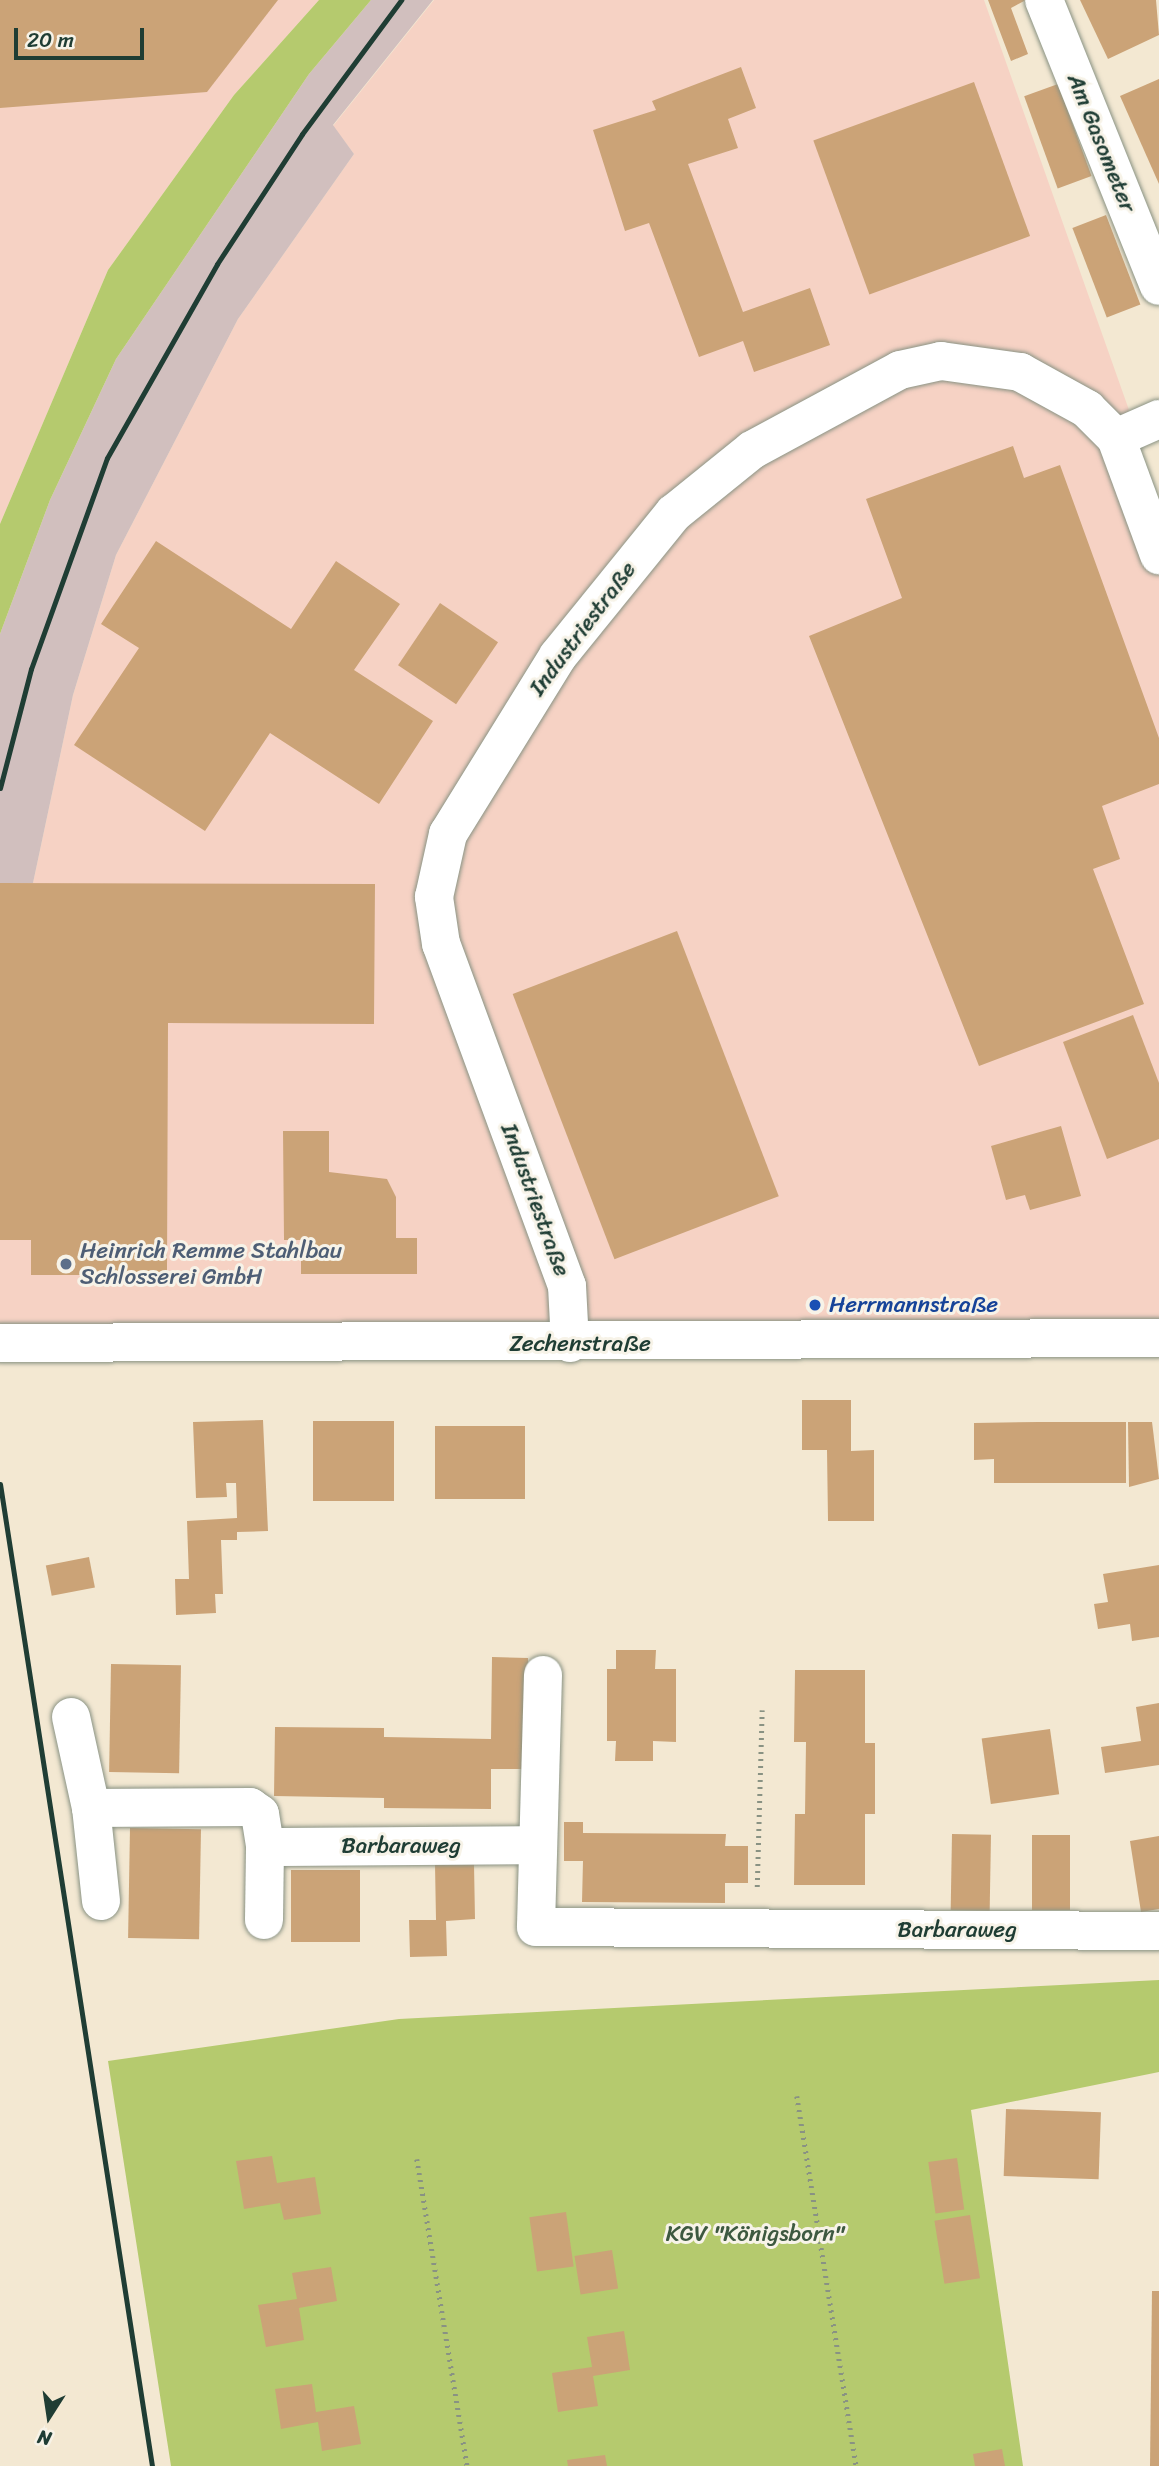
<!DOCTYPE html>
<html>
<head>
<meta charset="utf-8">
<style>
  body { margin:0 }
  #map { position:relative; width:1159px; height:2466px; overflow:hidden; background:#f3e8d2; font-family:Sriracha,sans-serif }
  div>[style] { position:absolute }
  [style*='--x'] { left:calc(var(--x)*1px); top:calc(var(--y)*1px); width:calc(var(--w)*1px); rotate:calc(var(--a)*1deg) }
  .built>* { inset:0; background:#f6d2c4 }
  .industrial>* { inset:0; background:#d1bfbe }
  .green>* { inset:0; background:#b5ca6e }
  .building>* { inset:0; background:#cba377; transform-origin:0 0 }
  .path>* { height:4.5px; margin-top:-2.25px; transform-origin:0; background:repeating-linear-gradient(90deg,#899283 0 2px,transparent 0 7px) }
  .roads { filter:drop-shadow(0 0 2px #899283) drop-shadow(0 0 2px #899283) }
  .minor>* { height:38px; margin:-19px; padding:0 19px; transform-origin:19px; border-radius:19px; background:#fff }
  .rail>* { height:5px; margin:-2.5px; padding:0 2.5px; transform-origin:2.5px; border-radius:2.5px; background:#1f3d34 }
  .dots>* { width:19px; height:19px; translate:-50% -50%; box-sizing:border-box; border:4px solid #f7f3e8; border-radius:50% }
  span { translate:-50% -50%; white-space:nowrap; text-align:center; line-height:1.15; -webkit-text-stroke:6px #f7f3e8; paint-order:stroke }
  .street-label { font-size:23px; color:#1f3d34 }
  .service-label { font-size:23px; color:#4e5e75 }
  .left { translate:0 -50%; text-align:left }
  .transit-label { font-size:23px; color:#164399 }
  .park-label { font-size:23px; color:#3d5940 }
  .north { position:absolute; left:14px; top:2382px; width:70px; height:70px; -webkit-text-stroke:5px #f7f3e8; paint-order:stroke; rotate:192deg; font-size:19px; font-weight:700; line-height:28px; text-align:center; color:#1f3d34 }
  .north::after { content:''; display:block; margin:auto; width:24px; height:32px; background:#1f3d34; clip-path:polygon(50% 0,100% 100%,50% 72%,0 100%) }
  .scale { position:absolute; left:14px; top:28px; width:130px; height:32px; box-sizing:border-box; border:4px solid #1f3d34; border-top:0; padding-left:9px; font-size:21px; line-height:24px; white-space:nowrap; color:#1f3d34; -webkit-text-stroke:5px #f7f3e8; paint-order:stroke }
</style>
</head>
<body>
<div id="map">
  <div class="built">
    <div style="clip-path:polygon(0 0,319px 0,234px 95px,108px 270px,0 524px)"></div>
    <div style="clip-path:polygon(434px 0,984px 0,1129px 410px,1116px 438px,1159px 555px,1159px 1338px,0 1343px,0 883px,33px 883px,73px 695px,116px 555px,238px 319px,354px 154px,333px 126px)"></div>
  </div>
  <div class="industrial">
    <div style="clip-path:polygon(371px 0,433px 0,333px 125px,354px 154px,238px 319px,116px 555px,73px 695px,33px 883px,0 883px,0 634px,50px 500px,116px 359px,309px 74px)"></div>
  </div>
  <div class="green">
    <div style="clip-path:polygon(319px 0,371px 0,309px 74px,116px 359px,50px 500px,0 634px,0 524px,108px 270px,234px 95px)"></div>
    <div style="clip-path:polygon(1159px 1980px,1159px 2072px,971px 2110px,1023px 2466px,171px 2466px,108px 2061px,399px 2019px)"></div>
  </div>
  <div class="building">
    <div style="clip-path:polygon(0 0,278px 0,207px 92px,0 108px)"></div>
    <div style="clip-path:polygon(988px 0,1026px 0,1011px 8px,1028px 54px,1011px 61px)"></div>
    <div style="clip-path:polygon(1080px 0,1156px 0,1159px 35px,1108px 59px)"></div>
    <div style="clip-path:polygon(741px 67px,756px 108px,728px 119px,738px 148px,688px 164px,743px 312px,810px 288px,830px 345px,754px 372px,743px 341px,699px 357px,649px 223px,625px 231px,593px 130px,656px 110px,652px 101px)"></div>
    <div style="clip-path:polygon(1159px 79px,1159px 184px,1120px 96px)"></div>
    <div style="left:974px;top:82px;width:164px;height:171px;rotate:70deg"></div>
    <div style="left:1058px;top:84px;width:98px;height:36px;rotate:70deg"></div>
    <div style="left:1106px;top:215px;width:96px;height:36px;rotate:69deg"></div>
    <div style="clip-path:polygon(1013px 446px,1024px 478px,1060px 465px,1159px 738px,1159px 784px,1102px 806px,1120px 859px,1093px 869px,1144px 1004px,979px 1066px,809px 636px,902px 598px,866px 499px)"></div>
    <div style="clip-path:polygon(156px 541px,291px 629px,336px 561px,400px 604px,354px 670px,433px 721px,379px 804px,270px 733px,205px 831px,74px 745px,139px 648px,101px 624px)"></div>
    <div style="left:440px;top:603px;width:70px;height:75px;rotate:34deg"></div>
    <div style="clip-path:polygon(0 883px,375px 884px,374px 1024px,168px 1023px,167px 1275px,31px 1275px,31px 1240px,0 1240px)"></div>
    <div style="left:677px;top:931px;width:284px;height:176px;rotate:69deg"></div>
    <div style="clip-path:polygon(1133px 1015px,1159px 1083px,1159px 1139px,1107px 1159px,1063px 1042px)"></div>
    <div style="clip-path:polygon(1061px 1126px,1081px 1196px,1030px 1210px,1025px 1195px,1006px 1200px,991px 1146px)"></div>
    <div style="clip-path:polygon(283px 1131px,329px 1131px,329px 1172px,387px 1179px,396px 1197px,396px 1238px,417px 1238px,417px 1274px,301px 1274px,301px 1240px,284px 1240px)"></div>
    <div style="clip-path:polygon(802px 1400px,851px 1400px,851px 1451px,874px 1450px,874px 1521px,828px 1521px,827px 1450px,802px 1450px)"></div>
    <div style="clip-path:polygon(263px 1420px,268px 1531px,237px 1532px,237px 1540px,221px 1540px,223px 1594px,215px 1594px,216px 1613px,176px 1615px,175px 1579px,189px 1579px,187px 1521px,237px 1518px,236px 1483px,226px 1483px,227px 1497px,196px 1498px,193px 1422px)"></div>
    <div style="left:394px;top:1421px;width:80px;height:81px;rotate:90deg"></div>
    <div style="clip-path:polygon(1039px 1422px,1126px 1422px,1126px 1483px,994px 1483px,994px 1459px,974px 1460px,974px 1423px)"></div>
    <div style="clip-path:polygon(1128px 1422px,1152px 1422px,1159px 1479px,1129px 1487px)"></div>
    <div style="left:435px;top:1426px;width:90px;height:73px"></div>
    <div style="left:89px;top:1557px;width:31px;height:44px;rotate:79deg"></div>
    <div style="clip-path:polygon(1159px 1565px,1159px 1637px,1132px 1641px,1130px 1624px,1098px 1629px,1094px 1604px,1108px 1602px,1103px 1574px)"></div>
    <div style="clip-path:polygon(616px 1650px,656px 1650px,655px 1669px,676px 1669px,676px 1742px,653px 1741px,653px 1761px,615px 1761px,616px 1741px,607px 1741px,607px 1669px,616px 1669px)"></div>
    <div style="clip-path:polygon(492px 1657px,528px 1658px,528px 1769px,491px 1769px,491px 1809px,384px 1808px,384px 1798px,274px 1796px,275px 1727px,384px 1728px,384px 1737px,491px 1739px)"></div>
    <div style="left:111px;top:1664px;width:70px;height:108px;rotate:1deg"></div>
    <div style="clip-path:polygon(795px 1670px,865px 1670px,865px 1743px,875px 1743px,875px 1814px,865px 1814px,865px 1885px,794px 1885px,795px 1814px,805px 1814px,806px 1742px,794px 1742px)"></div>
    <div style="clip-path:polygon(1159px 1703px,1159px 1765px,1105px 1773px,1101px 1747px,1141px 1741px,1136px 1707px)"></div>
    <div style="left:1050px;top:1729px;width:66px;height:69px;rotate:82deg"></div>
    <div style="clip-path:polygon(564px 1822px,583px 1822px,583px 1833px,726px 1834px,725px 1846px,748px 1846px,748px 1883px,725px 1883px,725px 1903px,582px 1902px,583px 1861px,564px 1861px)"></div>
    <div style="left:130px;top:1828px;width:71px;height:110px;rotate:1deg"></div>
    <div style="left:952px;top:1834px;width:39px;height:76px;rotate:1deg"></div>
    <div style="left:1032px;top:1835px;width:38px;height:75px"></div>
    <div style="clip-path:polygon(1159px 1836px,1159px 1909px,1141px 1912px,1130px 1841px)"></div>
    <div style="clip-path:polygon(474px 1864px,475px 1919px,446px 1921px,447px 1956px,410px 1957px,409px 1920px,436px 1920px,435px 1865px)"></div>
    <div style="left:291px;top:1870px;width:69px;height:72px"></div>
    <div style="left:1006px;top:2109px;width:95px;height:67px;rotate:2deg"></div>
    <div style="clip-path:polygon(272px 2156px,277px 2183px,315px 2177px,321px 2214px,284px 2220px,280px 2203px,244px 2209px,236px 2161px)"></div>
    <div style="left:957px;top:2158px;width:52px;height:29px;rotate:82deg"></div>
    <div style="left:566px;top:2212px;width:55px;height:37px;rotate:82deg"></div>
    <div style="left:970px;top:2215px;width:64px;height:36px;rotate:81deg"></div>
    <div style="left:612px;top:2250px;width:39px;height:38px;rotate:81deg"></div>
    <div style="clip-path:polygon(331px 2267px,337px 2301px,299px 2308px,304px 2340px,266px 2347px,258px 2305px,297px 2299px,292px 2273px)"></div>
    <div style="clip-path:polygon(1152px 2291px,1159px 2291px,1159px 2466px,1150px 2466px)"></div>
    <div style="clip-path:polygon(624px 2331px,630px 2370px,593px 2376px,598px 2406px,558px 2412px,552px 2373px,592px 2367px,587px 2337px)"></div>
    <div style="clip-path:polygon(312px 2384px,316px 2412px,354px 2406px,361px 2444px,322px 2451px,318px 2422px,281px 2429px,275px 2389px)"></div>
    <div style="clip-path:polygon(1002px 2449px,1005px 2466px,975px 2466px,973px 2454px)"></div>
    <div style="clip-path:polygon(605px 2455px,607px 2466px,568px 2466px,567px 2460px)"></div>
  </div>
  <div class="path">
    <div style="--x:757;--y:1887;--w:177;--a:-88.4"></div>
    <div style="--x:797;--y:2096;--w:375;--a:80.9"></div>
    <div style="--x:417;--y:2159;--w:311;--a:80.7"></div>
  </div>
  <div class="roads">
    <div class="minor">
      <div style="--x:1044;--y:0;--w:308;--a:68.1"></div>
      <div style="--x:1116;--y:438;--w:47;--a:-23.8"></div>
      <div style="--x:0;--y:1343;--w:1159;--a:-0.25"></div>
      <div style="--x:570;--y:1343;--w:57;--a:-93"></div>
      <div style="--x:567;--y:1286;--w:364;--a:-110.2"></div>
      <div style="--x:441;--y:944;--w:48;--a:-98.5"></div>
      <div style="--x:434;--y:897;--w:65;--a:-77.5"></div>
      <div style="--x:448;--y:834;--w:209;--a:-58.3"></div>
      <div style="--x:558;--y:656;--w:184;--a:-51"></div>
      <div style="--x:674;--y:513;--w:100;--a:-38.9"></div>
      <div style="--x:752;--y:450;--w:168;--a:-28.4"></div>
      <div style="--x:900;--y:370;--w:42;--a:-12.4"></div>
      <div style="--x:941;--y:361;--w:80;--a:7.9"></div>
      <div style="--x:1020;--y:372;--w:77;--a:28.9"></div>
      <div style="--x:1087;--y:409;--w:41;--a:45"></div>
      <div style="--x:1116;--y:438;--w:125;--a:69.8"></div>
      <div style="--x:543;--y:1675;--w:252;--a:91.6"></div>
      <div style="--x:536;--y:1927;--w:623;--a:0.37"></div>
      <div style="--x:71;--y:1717;--w:93;--a:77.6"></div>
      <div style="--x:101;--y:1901;--w:94;--a:-96.1"></div>
      <div style="--x:91;--y:1808;--w:159;--a:-0.4"></div>
      <div style="--x:250;--y:1807;--w:12;--a:35"></div>
      <div style="--x:260;--y:1814;--w:33;--a:81"></div>
      <div style="--x:264;--y:1920;--w:73;--a:-89.2"></div>
      <div style="--x:265;--y:1847;--w:273;--a:-0.4"></div>
    </div>
  </div>
  <div class="rail">
    <div style="--x:0;--y:788;--w:123;--a:-75.4"></div>
    <div style="--x:31;--y:669;--w:224;--a:-70.2"></div>
    <div style="--x:107;--y:458;--w:223;--a:-60.4"></div>
    <div style="--x:217;--y:264;--w:155;--a:-56.8"></div>
    <div style="--x:302;--y:134;--w:167;--a:-53.5"></div>
    <div style="--x:0;--y:1484;--w:994;--a:81.2"></div>
  </div>
  <div class="dots">
    <div style="left:66px;top:1264px;background:#5c6f8a"></div>
    <div style="left:815px;top:1305px;background:#1a4fb4"></div>
  </div>
  <div class="street-label">
    <span style="left:1101px;top:143px;rotate:68deg">Am Gasometer</span>
    <span style="left:583px;top:629px;rotate:-53deg">Industriestraße</span>
    <span style="left:535px;top:1200px;rotate:70deg">Industriestraße</span>
    <span style="left:580px;top:1344px">Zechenstraße</span>
    <span style="left:401px;top:1846px">Barbaraweg</span>
    <span style="left:957px;top:1930px">Barbaraweg</span>
  </div>
  <div class="service-label">
    <span class="left" style="left:80px;top:1264px">Heinrich Remme Stahlbau<br>Schlosserei GmbH</span>
  </div>
  <div class="transit-label">
    <span class="left" style="left:829px;top:1305px">Herrmannstraße</span>
  </div>
  <div class="park-label">
    <span style="left:755px;top:2234px">KGV "Königsborn"</span>
  </div>
  <div class="north">N</div>
  <div class="scale">20 m</div>
</div>
</body>
</html>
